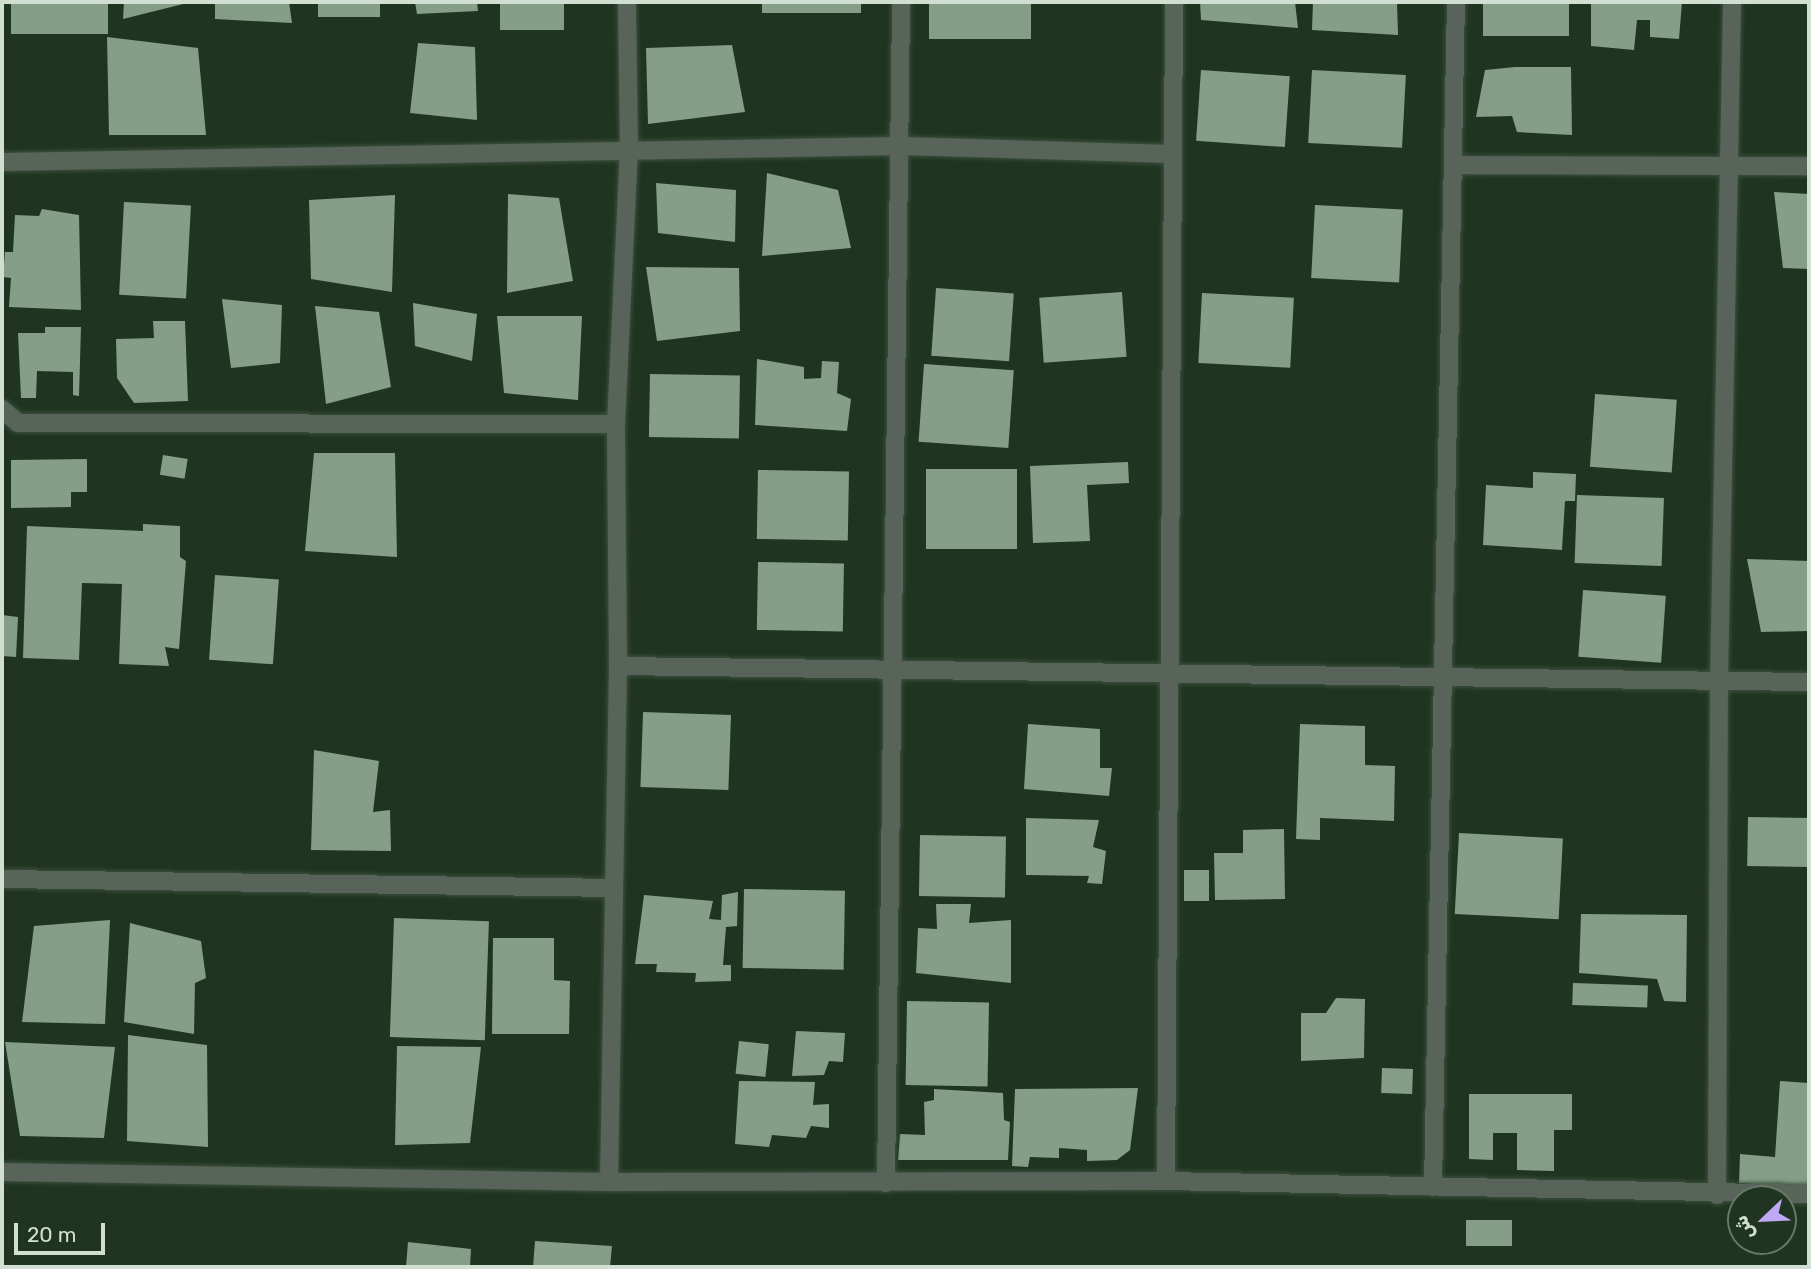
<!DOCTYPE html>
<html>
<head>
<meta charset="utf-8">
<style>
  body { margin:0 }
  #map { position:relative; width:1811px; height:1269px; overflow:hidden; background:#1f3521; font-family:Rubik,Cairo,sans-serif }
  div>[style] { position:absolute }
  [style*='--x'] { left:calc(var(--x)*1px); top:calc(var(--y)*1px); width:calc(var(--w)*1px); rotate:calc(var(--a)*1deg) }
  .building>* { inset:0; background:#859e87; transform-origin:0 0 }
  .roads { filter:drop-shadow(0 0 2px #3b503d) drop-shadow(0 0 2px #3b503d) }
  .minor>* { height:18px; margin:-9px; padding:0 9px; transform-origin:9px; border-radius:9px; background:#586359 }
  span { translate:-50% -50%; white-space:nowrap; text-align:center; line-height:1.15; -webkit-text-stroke:7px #1f3521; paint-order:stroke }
  .frame { position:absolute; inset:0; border:4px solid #d1dfd2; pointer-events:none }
  .north { position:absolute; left:1727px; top:1185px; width:70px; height:70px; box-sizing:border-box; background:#1f3521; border:2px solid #667968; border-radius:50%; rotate:247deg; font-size:19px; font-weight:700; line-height:28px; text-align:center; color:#d1dfd2 }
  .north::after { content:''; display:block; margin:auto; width:24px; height:32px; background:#bfa9f4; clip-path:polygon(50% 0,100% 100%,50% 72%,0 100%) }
  .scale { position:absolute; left:14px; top:1223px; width:91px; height:32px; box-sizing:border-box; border:4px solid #d1dfd2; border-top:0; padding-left:9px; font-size:21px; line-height:24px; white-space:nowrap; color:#d1dfd2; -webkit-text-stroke:5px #1f3521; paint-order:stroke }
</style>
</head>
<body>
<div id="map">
  <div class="building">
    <div style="left:11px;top:2px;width:97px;height:32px"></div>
    <div style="clip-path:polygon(124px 2px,191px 2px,123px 19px)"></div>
    <div style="clip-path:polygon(215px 2px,289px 2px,292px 23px,215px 19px)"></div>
    <div style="left:318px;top:2px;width:62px;height:15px"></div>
    <div style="clip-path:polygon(415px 2px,477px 2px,478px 11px,417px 14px)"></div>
    <div style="left:500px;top:2px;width:64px;height:28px"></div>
    <div style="left:762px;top:2px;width:99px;height:11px"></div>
    <div style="left:929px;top:2px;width:102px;height:37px"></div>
    <div style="clip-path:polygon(1200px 2px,1295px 2px,1298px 28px,1201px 20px)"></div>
    <div style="clip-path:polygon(1313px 2px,1397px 2px,1398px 35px,1312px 30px)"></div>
    <div style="left:1483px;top:2px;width:86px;height:34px"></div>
    <div style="clip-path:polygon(1591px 2px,1682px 2px,1679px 39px,1650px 37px,1650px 20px,1637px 20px,1634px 50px,1591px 46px)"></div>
    <div style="clip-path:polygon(107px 37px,198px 48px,206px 135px,109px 135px)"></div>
    <div style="clip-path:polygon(418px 43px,475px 47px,477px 120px,410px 113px)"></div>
    <div style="clip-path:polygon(732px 45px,745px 112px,648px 124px,646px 48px)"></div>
    <div style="clip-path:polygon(1515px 67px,1571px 67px,1572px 135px,1517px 132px,1512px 116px,1476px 117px,1485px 70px)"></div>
    <div style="left:1201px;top:70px;width:89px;height:71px;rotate:4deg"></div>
    <div style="left:1312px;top:70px;width:94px;height:73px;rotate:3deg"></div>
    <div style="clip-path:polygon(767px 173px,838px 190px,851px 248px,762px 256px)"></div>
    <div style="clip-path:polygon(656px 183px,736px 190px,735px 242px,658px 233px)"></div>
    <div style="clip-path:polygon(1774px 192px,1809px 194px,1809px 269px,1783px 268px)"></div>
    <div style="clip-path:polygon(508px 194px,559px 198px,573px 281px,507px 293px)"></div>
    <div style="clip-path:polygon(395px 195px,392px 292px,311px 279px,309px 200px)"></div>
    <div style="left:124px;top:202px;width:67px;height:93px;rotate:3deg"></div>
    <div style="left:1315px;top:205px;width:88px;height:73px;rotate:3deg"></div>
    <div style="clip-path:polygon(42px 209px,79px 215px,81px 310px,9px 307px,11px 278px,3px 277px,5px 252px,13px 252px,15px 215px,39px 216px)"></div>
    <div style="clip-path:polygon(646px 267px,739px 268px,740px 331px,657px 341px)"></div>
    <div style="left:936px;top:288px;width:78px;height:68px;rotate:4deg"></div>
    <div style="left:1122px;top:292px;width:65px;height:83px;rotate:86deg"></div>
    <div style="left:1202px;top:293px;width:92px;height:70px;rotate:3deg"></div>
    <div style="clip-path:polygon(222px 299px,282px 305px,280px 363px,231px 368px)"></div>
    <div style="clip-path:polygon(413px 303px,477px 314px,472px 361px,415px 346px)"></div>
    <div style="clip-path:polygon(315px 306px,379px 312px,391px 387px,326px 404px)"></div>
    <div style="clip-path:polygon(497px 316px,582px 316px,578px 400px,504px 393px)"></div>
    <div style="clip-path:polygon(153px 321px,185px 321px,188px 401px,134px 403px,117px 378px,116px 339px,154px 338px)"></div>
    <div style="clip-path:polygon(45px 327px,81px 327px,79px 396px,73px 395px,73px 372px,37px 371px,36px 398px,21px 398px,18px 333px,45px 333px)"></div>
    <div style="clip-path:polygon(757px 359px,804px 367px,804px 379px,821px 378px,822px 361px,839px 362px,837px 393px,851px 399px,847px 431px,755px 425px)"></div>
    <div style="left:924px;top:364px;width:90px;height:78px;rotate:4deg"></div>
    <div style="left:650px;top:374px;width:90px;height:63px;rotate:1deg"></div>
    <div style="left:1595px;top:394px;width:82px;height:73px;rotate:4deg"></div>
    <div style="clip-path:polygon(314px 453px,395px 453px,397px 557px,305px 551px)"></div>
    <div style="left:163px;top:455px;width:25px;height:20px;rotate:9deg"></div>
    <div style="clip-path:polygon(87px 459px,87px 492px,71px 492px,71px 507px,11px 508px,11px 460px)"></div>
    <div style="clip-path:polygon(1128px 462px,1129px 483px,1087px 485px,1090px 541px,1033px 543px,1030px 466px)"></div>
    <div style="left:1017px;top:469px;width:80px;height:91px;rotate:90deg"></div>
    <div style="left:758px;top:470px;width:91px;height:69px;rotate:1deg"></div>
    <div style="clip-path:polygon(1533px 472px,1576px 474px,1575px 501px,1565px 501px,1562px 550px,1483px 545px,1486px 485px,1533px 488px)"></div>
    <div style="left:1577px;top:495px;width:87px;height:68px;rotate:2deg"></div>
    <div style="clip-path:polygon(143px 524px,180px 526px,180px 557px,186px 561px,179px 649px,165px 647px,169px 666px,119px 664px,122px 584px,82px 583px,79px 660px,23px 658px,27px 526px,143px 531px)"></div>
    <div style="clip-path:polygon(1747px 559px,1809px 561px,1809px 631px,1761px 632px)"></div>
    <div style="left:758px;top:562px;width:86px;height:68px;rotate:1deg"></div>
    <div style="left:215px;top:575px;width:64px;height:85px;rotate:4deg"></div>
    <div style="left:1583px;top:590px;width:83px;height:67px;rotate:4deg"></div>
    <div style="clip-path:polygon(2px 615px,18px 617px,16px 657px,2px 656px)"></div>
    <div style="left:731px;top:715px;width:75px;height:88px;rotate:92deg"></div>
    <div style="clip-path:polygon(1028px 724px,1100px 729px,1100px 768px,1112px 768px,1109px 796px,1024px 789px)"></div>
    <div style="clip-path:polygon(1300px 724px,1365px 726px,1365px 765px,1395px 766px,1394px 821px,1320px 818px,1320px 840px,1296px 839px)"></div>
    <div style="clip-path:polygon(314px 750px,379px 761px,373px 812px,390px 810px,391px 851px,311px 850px)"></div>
    <div style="left:1748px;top:817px;width:61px;height:49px;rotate:1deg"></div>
    <div style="clip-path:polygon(1026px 818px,1099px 820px,1093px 847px,1106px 851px,1102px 884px,1087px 883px,1089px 876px,1026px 875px)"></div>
    <div style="clip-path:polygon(1284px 829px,1285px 899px,1215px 900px,1214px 853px,1243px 853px,1243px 830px)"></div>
    <div style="left:1459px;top:833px;width:104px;height:81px;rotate:3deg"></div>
    <div style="left:920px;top:835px;width:86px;height:61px;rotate:1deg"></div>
    <div style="left:1184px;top:870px;width:25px;height:31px"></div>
    <div style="left:744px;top:889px;width:101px;height:79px;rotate:1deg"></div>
    <div style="clip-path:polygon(738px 892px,737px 926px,726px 927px,723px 965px,731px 965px,731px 981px,695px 982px,696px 973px,656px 972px,657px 964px,635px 964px,644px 895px,713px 901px,709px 919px,721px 920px,722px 895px)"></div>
    <div style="clip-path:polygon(936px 904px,971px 904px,969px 923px,1011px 920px,1011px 983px,916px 973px,918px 928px,937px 929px)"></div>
    <div style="clip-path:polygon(1581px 914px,1687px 915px,1686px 1002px,1664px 1001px,1657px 979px,1579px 973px)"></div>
    <div style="left:394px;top:918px;width:95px;height:119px;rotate:2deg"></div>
    <div style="clip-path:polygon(110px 920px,105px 1024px,22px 1022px,34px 926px)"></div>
    <div style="clip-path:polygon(130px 923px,201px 941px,206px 978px,195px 983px,194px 1034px,124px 1022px)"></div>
    <div style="clip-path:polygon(493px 938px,554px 938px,554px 980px,570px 981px,569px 1034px,492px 1034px)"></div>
    <div style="left:1573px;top:983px;width:75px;height:22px;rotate:2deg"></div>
    <div style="clip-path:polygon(1336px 998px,1365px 999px,1364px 1058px,1301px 1061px,1301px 1013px,1326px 1013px)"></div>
    <div style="left:907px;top:1001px;width:82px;height:84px;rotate:1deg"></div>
    <div style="clip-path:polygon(796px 1031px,845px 1033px,843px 1062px,829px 1061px,824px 1075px,792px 1076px)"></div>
    <div style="clip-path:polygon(128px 1035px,207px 1045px,208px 1147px,127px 1141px)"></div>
    <div style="left:739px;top:1041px;width:30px;height:33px;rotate:6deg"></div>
    <div style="clip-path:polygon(5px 1042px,115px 1047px,104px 1138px,20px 1136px)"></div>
    <div style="clip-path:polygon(397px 1046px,481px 1047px,470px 1143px,395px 1145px)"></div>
    <div style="left:1382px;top:1068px;width:31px;height:25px;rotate:2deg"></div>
    <div style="clip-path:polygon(739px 1081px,815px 1082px,813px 1105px,829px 1104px,829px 1128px,811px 1126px,806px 1138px,772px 1135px,769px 1147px,735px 1144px)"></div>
    <div style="clip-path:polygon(1780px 1081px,1809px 1083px,1809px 1188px,1739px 1183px,1740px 1154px,1775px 1157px)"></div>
    <div style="clip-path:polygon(1138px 1088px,1130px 1150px,1117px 1160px,1087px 1161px,1087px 1150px,1059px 1148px,1059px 1158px,1030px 1157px,1028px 1167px,1012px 1166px,1015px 1089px)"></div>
    <div style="clip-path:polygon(934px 1089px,1003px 1093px,1004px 1120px,1010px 1122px,1008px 1160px,898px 1160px,900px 1134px,925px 1135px,924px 1102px,934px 1100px)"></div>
    <div style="clip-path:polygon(1469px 1094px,1572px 1094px,1572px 1130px,1554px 1130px,1554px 1171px,1517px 1170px,1517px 1133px,1493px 1133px,1493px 1160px,1469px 1159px)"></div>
    <div style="left:1466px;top:1220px;width:46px;height:26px"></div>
    <div style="clip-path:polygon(535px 1241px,612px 1246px,610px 1267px,533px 1267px)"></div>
    <div style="clip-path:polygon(408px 1242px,471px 1249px,470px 1267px,406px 1267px)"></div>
  </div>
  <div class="roads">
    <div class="minor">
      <div style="--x:2;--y:162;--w:899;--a:-1.02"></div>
      <div style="--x:901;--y:146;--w:271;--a:1.7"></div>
      <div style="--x:1453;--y:165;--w:356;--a:0.2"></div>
      <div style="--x:2;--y:409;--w:21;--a:41"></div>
      <div style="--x:18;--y:423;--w:598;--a:0.1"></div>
      <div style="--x:618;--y:666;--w:1191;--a:0.77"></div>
      <div style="--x:2;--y:879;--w:612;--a:0.84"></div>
      <div style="--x:2;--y:1172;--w:607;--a:0.94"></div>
      <div style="--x:609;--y:1182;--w:557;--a:-0.1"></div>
      <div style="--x:1166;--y:1181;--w:643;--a:1.16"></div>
      <div style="--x:1166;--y:1181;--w:1179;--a:-89.61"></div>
      <div style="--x:609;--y:1182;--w:516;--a:-89"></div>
      <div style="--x:618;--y:666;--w:242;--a:-90.5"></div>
      <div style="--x:616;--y:424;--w:274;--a:-87.3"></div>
      <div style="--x:629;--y:150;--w:148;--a:-90.8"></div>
      <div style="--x:886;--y:1183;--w:1181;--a:-89.27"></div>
      <div style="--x:1433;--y:1187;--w:1185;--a:-88.89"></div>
      <div style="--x:1717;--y:1195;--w:514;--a:-89.78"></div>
      <div style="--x:1719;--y:681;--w:679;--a:-88.9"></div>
    </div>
  </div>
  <div class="frame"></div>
  <div class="north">ش</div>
  <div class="scale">20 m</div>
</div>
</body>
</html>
